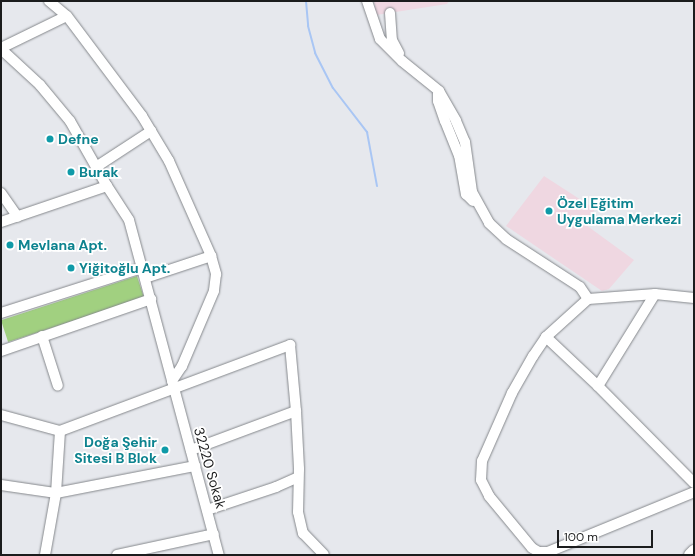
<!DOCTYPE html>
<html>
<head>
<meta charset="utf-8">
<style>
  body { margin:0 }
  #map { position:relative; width:695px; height:556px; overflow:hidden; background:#e6e8ed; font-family:"DM Sans",sans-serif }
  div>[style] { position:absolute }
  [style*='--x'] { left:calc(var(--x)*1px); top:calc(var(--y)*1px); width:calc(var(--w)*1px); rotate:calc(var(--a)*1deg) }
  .education>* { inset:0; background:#efd7e1 }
  .green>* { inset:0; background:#a1d080; transform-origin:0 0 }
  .stream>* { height:2px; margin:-1px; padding:0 1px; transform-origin:1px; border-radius:1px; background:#a9c6f4 }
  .roads { filter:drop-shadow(0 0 1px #85888c) drop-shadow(0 0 1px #85888c) }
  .minor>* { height:10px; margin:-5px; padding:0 5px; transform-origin:5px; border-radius:5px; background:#fff }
  .major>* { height:12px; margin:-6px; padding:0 6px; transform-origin:6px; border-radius:6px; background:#fff }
  .dots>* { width:11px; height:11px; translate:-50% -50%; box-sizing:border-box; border:2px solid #fff; border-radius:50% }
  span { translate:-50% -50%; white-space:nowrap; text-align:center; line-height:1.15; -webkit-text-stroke:3.5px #fff; paint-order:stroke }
  .culture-label { font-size:14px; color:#0d838f; font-weight:700 }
  .left { translate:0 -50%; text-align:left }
  .right { translate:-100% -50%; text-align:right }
  .street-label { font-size:14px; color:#1b1c1d }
  .frame { position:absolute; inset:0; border:2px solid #1b1c1d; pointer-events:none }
  .scale { position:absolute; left:557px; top:530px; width:96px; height:18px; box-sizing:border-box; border:2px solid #1b1c1d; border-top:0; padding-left:5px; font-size:12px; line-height:14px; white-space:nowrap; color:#1b1c1d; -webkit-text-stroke:3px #fff; paint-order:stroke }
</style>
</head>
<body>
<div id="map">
  <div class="education">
    <div style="clip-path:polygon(374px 1px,449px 1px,447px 4px,376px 15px)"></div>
    <div style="clip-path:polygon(544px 176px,595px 209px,586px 225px,634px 260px,609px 289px,602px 291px,506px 226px)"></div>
  </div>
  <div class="green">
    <div style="left:137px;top:276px;width:23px;height:143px;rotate:72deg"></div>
  </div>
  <div class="stream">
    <div style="--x:306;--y:1;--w:25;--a:85"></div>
    <div style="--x:308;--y:26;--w:28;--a:75"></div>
    <div style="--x:315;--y:53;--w:39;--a:63"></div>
    <div style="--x:333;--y:88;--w:56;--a:52.3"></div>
    <div style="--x:367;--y:132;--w:55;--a:79.5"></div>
  </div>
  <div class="roads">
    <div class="minor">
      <div style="--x:49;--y:1;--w:23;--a:40"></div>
      <div style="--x:67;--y:16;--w:125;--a:53.1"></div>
      <div style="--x:142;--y:116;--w:52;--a:59"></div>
      <div style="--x:169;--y:161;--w:104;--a:66.1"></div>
      <div style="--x:211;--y:256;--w:19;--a:74"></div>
      <div style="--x:216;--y:274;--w:17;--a:97"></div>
      <div style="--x:214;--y:291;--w:82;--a:113.1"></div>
      <div style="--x:182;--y:366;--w:18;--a:124"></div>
      <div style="--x:367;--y:1;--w:40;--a:71.1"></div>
      <div style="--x:380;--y:39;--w:31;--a:45"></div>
      <div style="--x:402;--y:61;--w:48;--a:39"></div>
      <div style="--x:439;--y:91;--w:34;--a:60"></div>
      <div style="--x:456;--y:121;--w:23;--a:67"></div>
      <div style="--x:465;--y:142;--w:50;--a:82"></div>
      <div style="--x:472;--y:192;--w:35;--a:61"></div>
      <div style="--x:489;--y:223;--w:23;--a:43"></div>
      <div style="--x:506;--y:239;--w:88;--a:33"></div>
      <div style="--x:580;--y:287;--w:14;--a:56"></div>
      <div style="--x:390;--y:13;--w:27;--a:86"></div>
      <div style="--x:392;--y:40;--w:15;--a:62"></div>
      <div style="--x:1;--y:48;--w:73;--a:-25.9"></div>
      <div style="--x:1;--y:49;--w:53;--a:42.7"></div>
      <div style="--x:40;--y:85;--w:47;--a:50.2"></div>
      <div style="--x:70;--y:121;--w:75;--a:60.4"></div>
      <div style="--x:107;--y:186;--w:40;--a:57.1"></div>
      <div style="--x:129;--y:220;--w:347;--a:75"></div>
      <div style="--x:438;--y:93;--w:8;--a:90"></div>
      <div style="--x:438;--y:101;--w:21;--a:71"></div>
      <div style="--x:445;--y:121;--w:37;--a:68"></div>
      <div style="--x:459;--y:155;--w:40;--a:80"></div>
      <div style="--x:466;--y:194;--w:10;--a:45"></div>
      <div style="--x:96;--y:167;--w:66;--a:-33.2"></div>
      <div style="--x:1;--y:193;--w:29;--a:55"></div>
      <div style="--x:1;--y:222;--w:112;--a:-18.8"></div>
      <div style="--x:145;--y:278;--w:70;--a:-18.4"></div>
      <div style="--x:694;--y:298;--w:39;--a:-174"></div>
      <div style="--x:655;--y:294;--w:67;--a:175.7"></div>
      <div style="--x:588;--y:299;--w:57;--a:137.9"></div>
      <div style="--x:546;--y:337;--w:23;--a:124"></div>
      <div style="--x:533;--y:356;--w:43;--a:119.6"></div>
      <div style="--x:512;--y:393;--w:74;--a:113.8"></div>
      <div style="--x:482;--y:461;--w:19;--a:93"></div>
      <div style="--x:481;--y:480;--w:18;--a:63"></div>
      <div style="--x:489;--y:496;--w:67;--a:50.4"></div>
      <div style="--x:532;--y:548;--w:8;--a:30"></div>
      <div style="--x:539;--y:552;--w:9;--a:0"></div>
      <div style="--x:548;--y:552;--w:158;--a:-22.3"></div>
      <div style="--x:1;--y:313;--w:148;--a:-17.7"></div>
      <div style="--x:42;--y:336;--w:52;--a:72.3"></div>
      <div style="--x:546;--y:337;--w:71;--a:43.3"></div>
      <div style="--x:598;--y:386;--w:136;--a:45.3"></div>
      <div style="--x:1;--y:351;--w:159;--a:-19.1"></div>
      <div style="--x:598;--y:386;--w:108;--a:-58.2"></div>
      <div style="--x:1;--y:415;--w:61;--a:15.2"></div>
      <div style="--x:60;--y:431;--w:246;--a:-20.5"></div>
      <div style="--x:290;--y:345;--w:66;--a:84.8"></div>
      <div style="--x:296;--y:411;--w:58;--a:87"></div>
      <div style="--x:299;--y:469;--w:43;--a:91.3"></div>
      <div style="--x:298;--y:512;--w:22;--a:77"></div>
      <div style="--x:303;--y:533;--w:30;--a:46"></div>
      <div style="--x:191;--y:450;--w:112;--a:-20.4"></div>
      <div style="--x:1;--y:485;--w:56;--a:8.3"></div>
      <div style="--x:56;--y:493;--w:142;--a:-11"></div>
      <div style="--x:207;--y:510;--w:73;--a:-18.4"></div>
      <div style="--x:276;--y:487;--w:24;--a:-24"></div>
      <div style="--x:45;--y:555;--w:63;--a:-79.9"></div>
      <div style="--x:56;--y:493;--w:62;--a:-86.3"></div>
      <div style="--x:117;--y:555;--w:99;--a:-12.2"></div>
    </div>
    <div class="major">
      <div style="--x:690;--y:555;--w:6;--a:-45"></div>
    </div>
  </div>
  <div class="dots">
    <div style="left:50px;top:139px;background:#0f9aa8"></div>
    <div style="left:71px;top:172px;background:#0f9aa8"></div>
    <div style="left:549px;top:211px;background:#0f9aa8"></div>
    <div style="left:10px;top:245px;background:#0f9aa8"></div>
    <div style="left:71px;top:268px;background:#0f9aa8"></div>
    <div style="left:165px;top:450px;background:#0f9aa8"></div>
  </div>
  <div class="culture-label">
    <span class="left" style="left:58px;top:139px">Defne</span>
    <span class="left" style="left:79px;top:172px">Burak</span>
    <span class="left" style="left:557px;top:211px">Özel Eğitim<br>Uygulama Merkezi</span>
    <span class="left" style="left:18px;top:245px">Mevlana Apt.</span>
    <span class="left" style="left:79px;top:268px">Yiğitoğlu Apt.</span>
    <span class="right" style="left:157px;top:450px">Doğa Şehir<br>Sitesi B Blok</span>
  </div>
  <div class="street-label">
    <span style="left:210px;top:468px;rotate:74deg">32220 Sokak</span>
  </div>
  <div class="frame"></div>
  <div class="scale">100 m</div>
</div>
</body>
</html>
